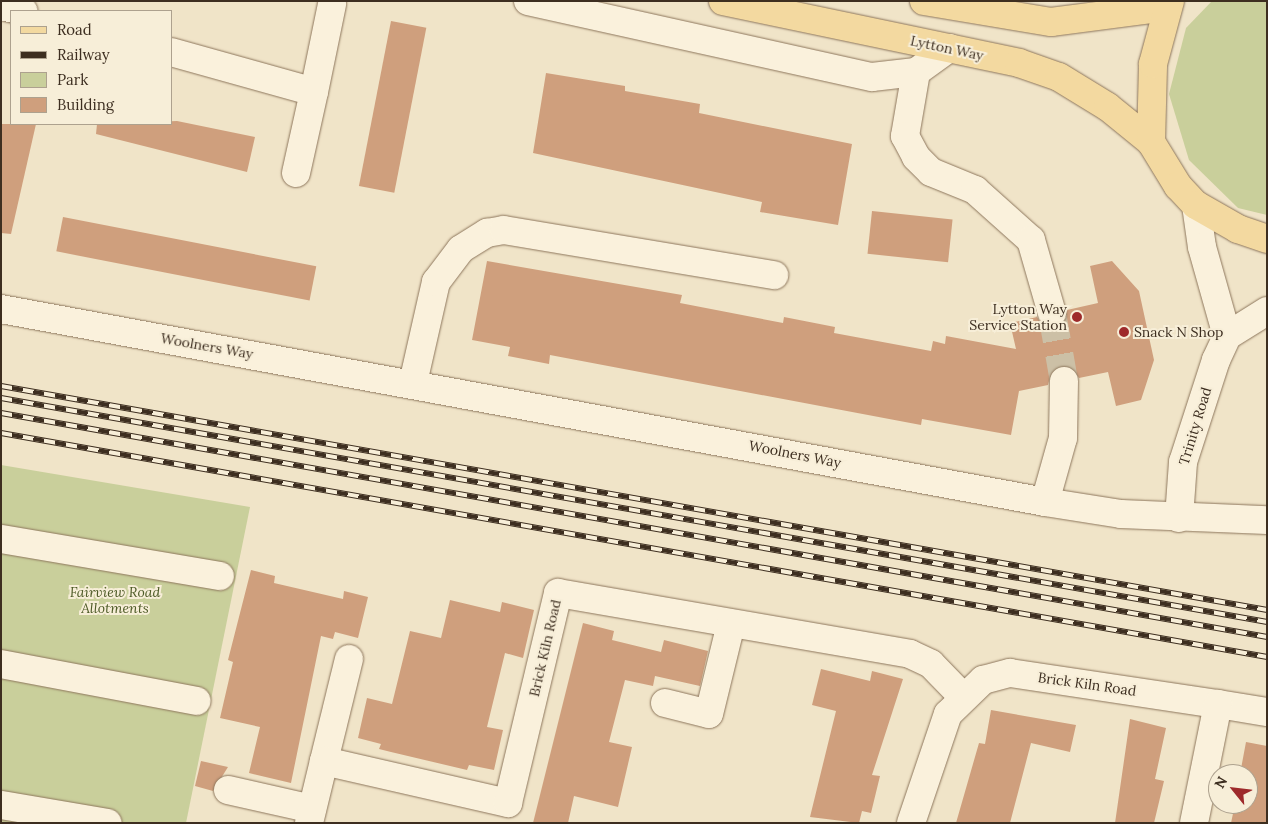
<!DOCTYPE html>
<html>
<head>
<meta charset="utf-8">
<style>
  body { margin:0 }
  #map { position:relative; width:1268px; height:824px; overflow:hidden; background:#f0e4c8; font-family:Lora,serif }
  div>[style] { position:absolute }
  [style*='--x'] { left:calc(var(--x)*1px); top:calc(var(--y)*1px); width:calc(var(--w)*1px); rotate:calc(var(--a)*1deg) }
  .green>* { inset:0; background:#c9cf9b }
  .building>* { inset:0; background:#cf9f7d; transform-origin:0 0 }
  .minor-tunnel>* { height:28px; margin-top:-14px; transform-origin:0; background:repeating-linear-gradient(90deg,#ccc0a6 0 28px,transparent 0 42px) }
  .roads { filter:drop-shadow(0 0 1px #8d765c) drop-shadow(0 0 1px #8d765c) }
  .minor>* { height:28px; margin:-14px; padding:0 14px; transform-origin:14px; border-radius:14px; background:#faf1dc }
  .major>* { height:28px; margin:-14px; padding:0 14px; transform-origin:14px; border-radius:14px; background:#f3d9a0 }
  .rail>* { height:5.5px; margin-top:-2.75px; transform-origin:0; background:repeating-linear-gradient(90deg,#f7eed8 0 11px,#3d2e20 0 22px); box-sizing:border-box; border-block:1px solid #3d2e20 }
  .dots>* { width:14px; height:14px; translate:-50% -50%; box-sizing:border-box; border:2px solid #f7eed8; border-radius:50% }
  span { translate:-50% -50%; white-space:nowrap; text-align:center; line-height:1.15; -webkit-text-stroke:4px #f7eed8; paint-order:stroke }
  .street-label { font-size:14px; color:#3d2e20 }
  .poi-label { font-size:14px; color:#3d2e20 }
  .right { translate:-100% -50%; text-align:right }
  .left { translate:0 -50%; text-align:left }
  .park-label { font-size:14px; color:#4d5a26; font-style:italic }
  .frame { position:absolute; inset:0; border:2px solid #3d2e20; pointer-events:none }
  .legend { position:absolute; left:10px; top:10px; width:162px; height:115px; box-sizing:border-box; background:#f7eed8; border:1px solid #ada18e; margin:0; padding:6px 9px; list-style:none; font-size:15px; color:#3d2e20 }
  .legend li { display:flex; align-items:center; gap:10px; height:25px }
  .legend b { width:25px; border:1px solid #ada18e }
  .north { position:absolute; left:1208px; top:764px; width:50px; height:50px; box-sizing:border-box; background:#f7eed8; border:1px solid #ada18e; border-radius:50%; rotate:299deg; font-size:14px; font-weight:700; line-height:20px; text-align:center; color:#3d2e20 }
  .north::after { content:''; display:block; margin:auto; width:18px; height:22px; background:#9e2a2b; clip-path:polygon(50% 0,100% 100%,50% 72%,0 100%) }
</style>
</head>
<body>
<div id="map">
  <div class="green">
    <div style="clip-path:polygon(1212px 1px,1267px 1px,1267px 215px,1238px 208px,1189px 160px,1169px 94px,1186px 28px)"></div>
    <div style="clip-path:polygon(1px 465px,250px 507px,186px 823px,1px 823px)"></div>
  </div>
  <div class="building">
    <div style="left:391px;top:21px;width:36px;height:168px;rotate:11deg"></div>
    <div style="clip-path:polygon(546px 73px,625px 86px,625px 91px,700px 104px,699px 113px,852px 144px,838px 225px,760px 212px,762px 202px,533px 153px)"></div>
    <div style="clip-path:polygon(177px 121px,255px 137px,247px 172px,96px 134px,97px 124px)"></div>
    <div style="clip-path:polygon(1px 124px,36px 124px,11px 234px,1px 233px)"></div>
    <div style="left:872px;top:211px;width:81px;height:43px;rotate:6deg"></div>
    <div style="left:63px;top:217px;width:258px;height:35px;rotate:11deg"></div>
    <div style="clip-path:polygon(487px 261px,682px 295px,680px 303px,783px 323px,784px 317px,835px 327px,834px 333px,931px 351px,933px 341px,945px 344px,946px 336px,1016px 349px,1010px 323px,1037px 317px,1042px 325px,1056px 328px,1064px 323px,1067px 310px,1098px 303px,1090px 266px,1112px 261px,1139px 291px,1154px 360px,1141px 400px,1116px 406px,1108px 372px,1079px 378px,1072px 368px,1064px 365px,1051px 373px,1048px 385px,1019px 391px,1011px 435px,922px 419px,921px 425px,550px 355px,549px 364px,508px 356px,510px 347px,472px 340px)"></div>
    <div style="clip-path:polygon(251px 570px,275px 576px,274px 583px,343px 599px,344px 591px,368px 597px,358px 638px,335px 632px,333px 639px,321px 636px,291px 783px,249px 773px,260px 727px,220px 718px,233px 662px,228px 660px)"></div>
    <div style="clip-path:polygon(450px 600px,500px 612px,502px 602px,534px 610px,523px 658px,505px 653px,487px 727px,503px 730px,494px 770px,469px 765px,467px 770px,391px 752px,379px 749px,381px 744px,358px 738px,367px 698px,392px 704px,410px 631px,441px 638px)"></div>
    <div style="clip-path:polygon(583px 623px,614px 631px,612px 640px,661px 652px,664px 640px,708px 651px,700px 686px,655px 676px,653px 686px,625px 680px,609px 742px,632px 747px,618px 807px,574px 796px,568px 823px,533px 823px)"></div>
    <div style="clip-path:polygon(821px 669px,870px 681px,872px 671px,903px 679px,872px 775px,880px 776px,871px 813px,862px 811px,859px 823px,810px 817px,836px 711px,812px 705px)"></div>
    <div style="clip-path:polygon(991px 710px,1076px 725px,1070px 752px,1031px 743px,1010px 823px,956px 823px,979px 743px,985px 744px)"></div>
    <div style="clip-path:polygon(1130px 719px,1166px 728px,1155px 779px,1164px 781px,1154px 823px,1115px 823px)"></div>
    <div style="clip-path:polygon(1246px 742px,1267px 746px,1267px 823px,1231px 823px,1235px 804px,1248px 804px,1248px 774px,1240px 774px)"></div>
    <div style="clip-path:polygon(201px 761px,228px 767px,213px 791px,195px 786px)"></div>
  </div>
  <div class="minor-tunnel">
    <div style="--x:1052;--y:313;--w:69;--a:80"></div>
  </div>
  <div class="roads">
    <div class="minor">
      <div style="--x:528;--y:1;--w:352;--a:12.5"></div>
      <div style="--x:872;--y:77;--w:44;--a:-6.5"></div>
      <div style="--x:916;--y:72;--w:41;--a:-36"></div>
      <div style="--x:1;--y:6;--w:23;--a:13"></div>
      <div style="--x:171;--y:52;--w:148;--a:15.6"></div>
      <div style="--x:314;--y:92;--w:90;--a:-78.4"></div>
      <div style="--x:916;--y:72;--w:65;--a:99.8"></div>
      <div style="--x:905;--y:136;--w:24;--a:62"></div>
      <div style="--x:916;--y:157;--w:21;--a:45"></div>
      <div style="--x:931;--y:172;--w:48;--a:22.2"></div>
      <div style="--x:975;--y:190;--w:75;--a:41.8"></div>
      <div style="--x:1031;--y:240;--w:76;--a:74"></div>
      <div style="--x:296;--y:173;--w:83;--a:-77.5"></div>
      <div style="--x:1196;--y:205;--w:42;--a:81.9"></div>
      <div style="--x:1202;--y:247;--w:92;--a:74.3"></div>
      <div style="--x:1;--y:309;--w:1062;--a:10.47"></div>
      <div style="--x:1045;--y:502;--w:77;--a:9"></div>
      <div style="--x:1121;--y:514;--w:146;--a:2.4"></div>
      <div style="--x:413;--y:383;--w:104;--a:-77.2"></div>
      <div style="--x:436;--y:282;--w:41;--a:-52.9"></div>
      <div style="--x:461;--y:249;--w:31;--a:-32"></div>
      <div style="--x:487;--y:233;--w:17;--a:-10"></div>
      <div style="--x:504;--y:230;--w:274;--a:9.5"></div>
      <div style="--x:1045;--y:502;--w:66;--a:-74.3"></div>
      <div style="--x:1063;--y:438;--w:57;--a:-89"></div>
      <div style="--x:1179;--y:518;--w:56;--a:-85.9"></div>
      <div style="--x:1183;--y:462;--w:107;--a:-72.1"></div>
      <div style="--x:1216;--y:360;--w:26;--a:-65"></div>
      <div style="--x:1227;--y:336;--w:47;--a:-32"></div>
      <div style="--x:1;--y:539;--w:222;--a:9.6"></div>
      <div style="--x:349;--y:659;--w:105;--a:103.8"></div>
      <div style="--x:324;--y:761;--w:189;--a:12.9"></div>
      <div style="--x:508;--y:803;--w:216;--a:-76.6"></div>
      <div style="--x:558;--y:593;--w:357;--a:9.8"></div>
      <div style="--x:910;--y:654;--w:23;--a:25"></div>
      <div style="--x:931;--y:664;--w:45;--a:45.9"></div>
      <div style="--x:1;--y:664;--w:199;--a:10.7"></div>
      <div style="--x:665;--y:703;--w:45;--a:14"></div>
      <div style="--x:709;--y:714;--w:93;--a:-76.3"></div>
      <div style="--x:1218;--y:704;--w:50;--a:9.3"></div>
      <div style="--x:228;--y:790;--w:86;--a:12.7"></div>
      <div style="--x:1;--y:805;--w:108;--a:9.6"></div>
      <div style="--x:309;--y:823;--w:64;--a:-76.4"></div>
      <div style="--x:911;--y:823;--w:115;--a:-71.3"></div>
      <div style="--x:948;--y:714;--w:49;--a:-44.2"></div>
      <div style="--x:983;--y:680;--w:28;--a:-15"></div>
      <div style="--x:1010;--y:673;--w:210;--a:8.5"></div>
      <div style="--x:1218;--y:704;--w:121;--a:101.4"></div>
    </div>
    <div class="major">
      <div style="--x:723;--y:1;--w:302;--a:11.8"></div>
      <div style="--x:1019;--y:63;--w:42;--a:19.3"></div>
      <div style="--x:1059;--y:77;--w:57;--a:31.5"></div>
      <div style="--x:1108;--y:107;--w:55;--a:39.1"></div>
      <div style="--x:1151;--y:142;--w:52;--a:58.5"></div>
      <div style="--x:1178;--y:186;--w:26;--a:47"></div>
      <div style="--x:1196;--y:205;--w:48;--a:29.7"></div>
      <div style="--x:1238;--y:229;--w:31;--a:19"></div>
      <div style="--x:924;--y:1;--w:129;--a:9.4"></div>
      <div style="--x:1051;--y:22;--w:116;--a:-7.4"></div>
      <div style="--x:1151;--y:142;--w:78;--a:-88.5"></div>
      <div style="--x:1153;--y:64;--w:65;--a:-74.9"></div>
    </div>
  </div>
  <div class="rail">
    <div style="--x:1;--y:386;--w:1286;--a:10.03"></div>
    <div style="--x:1;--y:398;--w:1286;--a:10.03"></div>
    <div style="--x:1;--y:413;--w:1286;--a:10.03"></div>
    <div style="--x:1;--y:433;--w:1286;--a:10.03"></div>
  </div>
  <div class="dots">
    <div style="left:1077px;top:317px;background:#9e2a2b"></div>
    <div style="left:1124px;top:332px;background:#9e2a2b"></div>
  </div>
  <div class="street-label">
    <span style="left:947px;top:48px;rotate:12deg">Lytton Way</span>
    <span style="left:207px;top:346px;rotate:10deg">Woolners Way</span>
    <span style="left:1195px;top:426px;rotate:-73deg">Trinity Road</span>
    <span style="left:795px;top:454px;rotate:11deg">Woolners Way</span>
    <span style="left:545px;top:648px;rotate:-77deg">Brick Kiln Road</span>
    <span style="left:1087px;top:684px;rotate:8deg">Brick Kiln Road</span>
  </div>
  <div class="poi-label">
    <span class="right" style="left:1067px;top:317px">Lytton Way<br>Service Station</span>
    <span class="left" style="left:1134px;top:332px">Snack N Shop</span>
  </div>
  <div class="park-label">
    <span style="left:115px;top:600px">Fairview Road<br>Allotments</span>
  </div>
  <div class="frame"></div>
  <ul class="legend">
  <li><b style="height:6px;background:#f3d9a0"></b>Road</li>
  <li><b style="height:6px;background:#3d2e20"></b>Railway</li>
  <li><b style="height:14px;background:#c9cf9b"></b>Park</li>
  <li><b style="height:14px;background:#cf9f7d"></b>Building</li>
  </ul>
  <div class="north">N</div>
</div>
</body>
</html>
